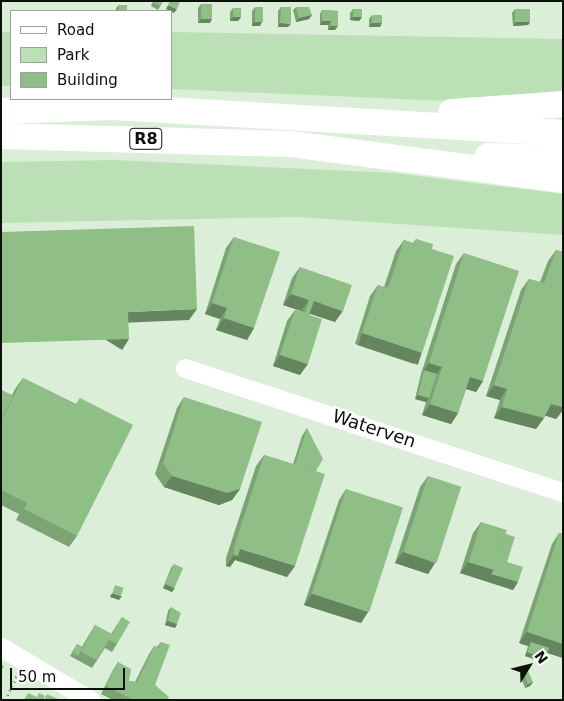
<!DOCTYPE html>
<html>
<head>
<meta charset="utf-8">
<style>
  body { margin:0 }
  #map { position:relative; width:564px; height:701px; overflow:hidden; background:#dbefd8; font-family:"DejaVu Sans",sans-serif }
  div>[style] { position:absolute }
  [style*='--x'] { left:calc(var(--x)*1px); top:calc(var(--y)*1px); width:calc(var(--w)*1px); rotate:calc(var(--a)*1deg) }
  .green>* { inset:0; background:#bbe0b5; transform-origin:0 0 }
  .path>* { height:2.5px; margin-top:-1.25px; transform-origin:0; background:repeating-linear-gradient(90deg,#748272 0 1px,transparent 0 5px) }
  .minor>* { height:19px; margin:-9.5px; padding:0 9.5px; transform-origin:9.5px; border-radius:9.5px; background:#fff }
  .highway>* { height:26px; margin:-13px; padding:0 13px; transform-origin:13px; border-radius:13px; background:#fff }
  .wall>* { inset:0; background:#7ba374 }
  .shaded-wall>* { inset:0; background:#64855e; transform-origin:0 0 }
  .building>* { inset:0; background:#8fbe87; transform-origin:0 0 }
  span { translate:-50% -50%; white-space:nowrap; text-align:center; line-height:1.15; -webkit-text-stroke:4.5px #fff; paint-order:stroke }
  .shield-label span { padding:1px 4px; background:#fff; border:1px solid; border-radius:4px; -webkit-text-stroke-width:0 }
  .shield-label { font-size:16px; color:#0b120a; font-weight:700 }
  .street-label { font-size:18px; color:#0b120a }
  .frame { position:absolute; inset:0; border:2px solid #0b120a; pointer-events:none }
  .legend { position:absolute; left:10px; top:10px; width:162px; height:90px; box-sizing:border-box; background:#fff; border:1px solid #9da09d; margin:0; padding:6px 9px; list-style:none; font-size:15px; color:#0b120a }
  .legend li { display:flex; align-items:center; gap:10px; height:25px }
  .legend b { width:25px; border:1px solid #9da09d }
  .north { position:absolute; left:504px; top:641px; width:50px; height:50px; -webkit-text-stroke:4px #fff; paint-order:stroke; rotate:54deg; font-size:14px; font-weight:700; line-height:20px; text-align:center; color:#0b120a }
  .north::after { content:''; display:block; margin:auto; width:18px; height:22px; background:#0b120a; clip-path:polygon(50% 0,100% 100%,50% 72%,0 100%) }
  .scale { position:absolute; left:10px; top:668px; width:115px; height:22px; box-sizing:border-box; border:2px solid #0b120a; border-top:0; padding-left:6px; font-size:15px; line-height:18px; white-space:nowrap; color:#0b120a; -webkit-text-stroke:4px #fff; paint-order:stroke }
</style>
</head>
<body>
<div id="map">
  <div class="green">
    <div style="left:1px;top:32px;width:10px;height:54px"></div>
    <div style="clip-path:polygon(171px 32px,563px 39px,563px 94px,469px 102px,171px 89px)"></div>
    <div style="clip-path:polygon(115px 160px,394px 173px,563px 194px,563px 235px,296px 217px,1px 223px,1px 162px)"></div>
  </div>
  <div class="path">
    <div style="--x:5;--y:700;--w:28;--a:-64"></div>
  </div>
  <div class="minor">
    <div style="--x:185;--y:368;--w:398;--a:18.2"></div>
    <div style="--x:1;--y:647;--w:104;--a:30.8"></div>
  </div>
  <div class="highway">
    <div style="--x:1;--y:111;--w:111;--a:-2.1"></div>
    <div style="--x:112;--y:107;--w:452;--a:3.3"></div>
    <div style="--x:451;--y:112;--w:112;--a:-4.1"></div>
    <div style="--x:1;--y:136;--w:290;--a:1.6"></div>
    <div style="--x:291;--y:144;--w:274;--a:7.5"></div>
    <div style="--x:488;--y:156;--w:75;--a:1.5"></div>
  </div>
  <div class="wall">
    <div style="clip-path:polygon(153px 1px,163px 1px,158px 10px,151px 6px)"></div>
    <div style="clip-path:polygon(201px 4px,210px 23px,198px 23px,198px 8px)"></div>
    <div style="clip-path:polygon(119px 5px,126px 11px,116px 11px,116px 8px)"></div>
    <div style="clip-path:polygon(255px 7px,260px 26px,252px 26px,252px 11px)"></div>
    <div style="clip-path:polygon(281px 7px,288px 27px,278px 27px,278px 11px)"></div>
    <div style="clip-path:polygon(296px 7px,312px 15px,309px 19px,296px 22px,293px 10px)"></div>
    <div style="clip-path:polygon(233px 8px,241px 17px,238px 21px,230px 21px,230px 12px)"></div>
    <div style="clip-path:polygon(353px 9px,362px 17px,359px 21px,350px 20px,350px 13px)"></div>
    <div style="clip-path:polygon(515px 9px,530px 22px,528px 25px,513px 26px,512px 13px)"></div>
    <div style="clip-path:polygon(322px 10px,338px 11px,335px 30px,328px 30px,328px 25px,320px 25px,320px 14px)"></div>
    <div style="clip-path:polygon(372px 15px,380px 27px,369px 27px,369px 19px)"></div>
    <div style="clip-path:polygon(234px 237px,254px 328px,247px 340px,216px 330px,220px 319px,205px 314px,226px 248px)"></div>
    <div style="clip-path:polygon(416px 239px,432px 249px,414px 364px,355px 344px,370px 296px,378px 285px,384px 287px,396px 251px,404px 240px,413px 243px)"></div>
    <div style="clip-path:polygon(556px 250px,563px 252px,563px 410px,556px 419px,546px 415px,536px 429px,494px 418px,500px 400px,486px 396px,521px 290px,529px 279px,540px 282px,548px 261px)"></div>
    <div style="clip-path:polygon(464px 253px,483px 381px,476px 392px,466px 389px,458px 413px,451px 424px,422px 415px,426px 402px,415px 399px,421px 374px,456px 264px)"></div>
    <div style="clip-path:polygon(300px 267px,335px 322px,310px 314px,300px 375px,273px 366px,287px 321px,295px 310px,301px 312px,301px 311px,283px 305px,292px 278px)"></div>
    <div style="clip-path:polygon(23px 378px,76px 404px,80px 398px,77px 536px,69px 547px,16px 520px,19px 514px,1px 505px,1px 390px,12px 395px,15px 389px)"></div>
    <div style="clip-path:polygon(184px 397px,240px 489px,232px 500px,219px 505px,164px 487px,155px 474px,177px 408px)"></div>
    <div style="clip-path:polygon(307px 428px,316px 471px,295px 566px,287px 577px,235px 560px,230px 567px,226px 566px,226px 558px,256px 466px,264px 455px,293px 464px,302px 436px)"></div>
    <div style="clip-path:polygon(428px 476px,435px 563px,428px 574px,395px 563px,420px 487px)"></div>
    <div style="clip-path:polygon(346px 489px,368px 612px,361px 623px,304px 605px,339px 500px)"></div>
    <div style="clip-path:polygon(481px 522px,506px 534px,507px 562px,518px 582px,513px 590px,460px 573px,473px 533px)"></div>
    <div style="clip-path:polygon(559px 533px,563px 534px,563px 658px,548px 653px,543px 662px,525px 656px,528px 646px,519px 643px,552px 544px)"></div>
    <div style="clip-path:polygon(174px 564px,172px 592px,163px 588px,171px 568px)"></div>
    <div style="clip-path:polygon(171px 607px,177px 624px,175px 628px,165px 625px,168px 611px)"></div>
    <div style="clip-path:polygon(122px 617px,117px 644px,112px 652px,105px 648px,92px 668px,70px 656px,77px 644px,82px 647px,90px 633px,95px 625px,111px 634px)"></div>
    <div style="clip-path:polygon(161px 642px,155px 685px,167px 700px,113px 700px,101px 694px,113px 670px,118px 662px,129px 681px,135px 682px,149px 654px,154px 646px,157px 647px)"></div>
    <div style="clip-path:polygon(523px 671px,533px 682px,530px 686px,525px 688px,520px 675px)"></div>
  </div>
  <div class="shaded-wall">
    <div style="clip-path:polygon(168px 5px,177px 9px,174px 13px,166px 9px)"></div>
    <div style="clip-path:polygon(312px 15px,309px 19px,296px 22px,299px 18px)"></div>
    <div style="clip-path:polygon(233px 17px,241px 17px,238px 21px,230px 21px)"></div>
    <div style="clip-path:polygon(353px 17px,362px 17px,359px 21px,350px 20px)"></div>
    <div style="clip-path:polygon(201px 19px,212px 19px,210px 23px,198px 23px)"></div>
    <div style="clip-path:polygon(322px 21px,331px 21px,328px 25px,320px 25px)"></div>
    <div style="clip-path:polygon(254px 22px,262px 22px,260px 26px,252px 26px)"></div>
    <div style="clip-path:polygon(516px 22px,530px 22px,528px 25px,513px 26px)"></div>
    <div style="clip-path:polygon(280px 23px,291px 24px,288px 27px,278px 27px)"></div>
    <div style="clip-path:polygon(372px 23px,382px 23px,380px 27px,369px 27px)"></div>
    <div style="clip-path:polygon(331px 26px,338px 26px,335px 30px,328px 30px)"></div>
    <div style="clip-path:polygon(291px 294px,309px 300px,301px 311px,283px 305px)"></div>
    <div style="clip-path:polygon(314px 301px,343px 311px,335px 322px,306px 312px)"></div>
    <div style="clip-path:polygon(212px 303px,227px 308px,220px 319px,205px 314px)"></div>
    <div style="clip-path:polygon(197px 309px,189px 320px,120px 323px,128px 312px)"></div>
    <div style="clip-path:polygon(224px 318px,254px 328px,247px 340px,216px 330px)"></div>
    <div style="left:362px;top:333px;width:63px;height:13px;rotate:18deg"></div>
    <div style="left:129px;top:339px;width:13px;height:128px;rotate:122deg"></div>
    <div style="clip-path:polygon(280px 355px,308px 364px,300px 375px,273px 366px)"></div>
    <div style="clip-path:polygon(429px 363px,442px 367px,434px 378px,424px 370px,421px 374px)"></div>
    <div style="clip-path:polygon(470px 377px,483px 381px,476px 392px,463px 388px)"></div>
    <div style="clip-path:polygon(494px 385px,507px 389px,500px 400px,486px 396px)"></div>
    <div style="clip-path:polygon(418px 395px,429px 398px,426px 402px,415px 399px)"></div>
    <div style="clip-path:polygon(430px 404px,458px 413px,451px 424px,422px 415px)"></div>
    <div style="clip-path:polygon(551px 404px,563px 407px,563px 410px,556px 419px,543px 415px)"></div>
    <div style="clip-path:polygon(502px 407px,544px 418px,536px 429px,494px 418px)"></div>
    <div style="clip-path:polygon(172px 476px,240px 489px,232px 500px,219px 505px,164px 487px)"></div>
    <div style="clip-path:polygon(240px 549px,295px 566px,287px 577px,235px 560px,230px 567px,226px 566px,234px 555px)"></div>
    <div style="clip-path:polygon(403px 552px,435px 563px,428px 574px,395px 563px)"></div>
    <div style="clip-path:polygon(468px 562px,494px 570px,518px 582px,513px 590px,460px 573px)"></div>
    <div style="clip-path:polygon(166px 584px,175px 588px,172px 592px,163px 588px)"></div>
    <div style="clip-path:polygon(112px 593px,122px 596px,119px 600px,110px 597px)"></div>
    <div style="clip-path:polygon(312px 594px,368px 612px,361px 623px,304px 605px)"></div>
    <div style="clip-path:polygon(168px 621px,177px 624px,175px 628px,165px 625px)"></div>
    <div style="clip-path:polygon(527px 632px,563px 644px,563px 658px,529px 647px,531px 642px,528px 646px,519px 643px)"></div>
    <div style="clip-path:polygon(527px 652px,546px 658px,543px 662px,525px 656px)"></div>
    <div style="clip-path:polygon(533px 682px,530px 686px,525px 688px,528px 684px)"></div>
  </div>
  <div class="building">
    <div style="clip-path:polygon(154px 1px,163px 1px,161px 6px,154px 3px)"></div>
    <div style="clip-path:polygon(170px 1px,180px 1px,177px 9px,168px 5px)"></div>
    <div style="left:201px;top:4px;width:11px;height:15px"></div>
    <div style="left:119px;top:5px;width:8px;height:6px"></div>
    <div style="left:255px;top:7px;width:8px;height:15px"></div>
    <div style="clip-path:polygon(281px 7px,291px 7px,291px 24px,280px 23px)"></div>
    <div style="clip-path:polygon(296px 7px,309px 7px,312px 15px,299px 18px)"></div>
    <div style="left:233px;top:8px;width:8px;height:9px"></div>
    <div style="left:353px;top:9px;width:9px;height:8px"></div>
    <div style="left:515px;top:9px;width:15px;height:13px"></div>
    <div style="clip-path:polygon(322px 10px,338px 11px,338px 26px,331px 26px,331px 21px,322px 21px)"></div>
    <div style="left:372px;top:15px;width:10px;height:8px"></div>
    <div style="clip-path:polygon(194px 226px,197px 309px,128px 312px,129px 339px,1px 343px,1px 232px)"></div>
    <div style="clip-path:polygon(234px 237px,280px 252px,254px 328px,224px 318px,227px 308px,212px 303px)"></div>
    <div style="clip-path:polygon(416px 239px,433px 244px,432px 249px,454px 256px,422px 353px,362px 333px,378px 285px,388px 288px,404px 240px,414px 244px)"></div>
    <div style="clip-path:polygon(556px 250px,563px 252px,563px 407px,551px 404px,544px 418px,502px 407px,507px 389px,494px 385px,529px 279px,544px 283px)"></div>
    <div style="clip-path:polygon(464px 253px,519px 271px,483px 381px,470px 377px,458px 413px,430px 404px,442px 367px,429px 363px)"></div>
    <div style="clip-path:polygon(300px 267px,352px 285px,343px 311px,314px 301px,309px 315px,322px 319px,308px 364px,280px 355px,295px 310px,305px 313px,309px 300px,291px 294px)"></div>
    <div style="clip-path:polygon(424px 370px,437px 374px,429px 398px,418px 395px)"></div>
    <div style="clip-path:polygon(23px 378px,76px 405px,80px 398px,133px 425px,77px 536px,24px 509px,27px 503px,1px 490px,1px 419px,2px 419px)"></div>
    <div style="clip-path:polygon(1px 390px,13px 396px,2px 418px,1px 417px)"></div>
    <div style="clip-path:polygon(184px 397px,262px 422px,240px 489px,227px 493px,172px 476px,163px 463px)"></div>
    <div style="clip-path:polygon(307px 428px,323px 459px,316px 471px,295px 465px)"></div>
    <div style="clip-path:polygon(264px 455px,325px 474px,295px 566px,240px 549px,238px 556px,234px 555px,234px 547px)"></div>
    <div style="left:428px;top:476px;width:35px;height:80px;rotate:18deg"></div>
    <div style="left:346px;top:489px;width:60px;height:110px;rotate:18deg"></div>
    <div style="left:481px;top:522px;width:27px;height:42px;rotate:17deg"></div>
    <div style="clip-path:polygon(559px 533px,563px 534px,563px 644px,527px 632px)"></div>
    <div style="clip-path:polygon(506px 534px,515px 537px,507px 562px,523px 567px,518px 582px,491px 574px,494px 570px)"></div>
    <div style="left:174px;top:564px;width:10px;height:22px;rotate:24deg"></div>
    <div style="left:115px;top:585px;width:9px;height:9px;rotate:18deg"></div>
    <div style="clip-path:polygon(171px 607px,181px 613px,177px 624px,168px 621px)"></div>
    <div style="clip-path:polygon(122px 617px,130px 622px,117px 644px,109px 640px,97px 660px,81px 652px,95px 625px,112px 634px)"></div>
    <div style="clip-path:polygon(161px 642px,170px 645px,155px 685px,169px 697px,167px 700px,133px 700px,106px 686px,118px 662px,131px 669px,129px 681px,137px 682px,154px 646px,159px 648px)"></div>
    <div style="left:531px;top:642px;width:19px;height:11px;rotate:18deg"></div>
    <div style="clip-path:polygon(77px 644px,83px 647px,78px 656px,72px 652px)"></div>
    <div style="clip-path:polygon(1px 665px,4px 666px,1px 672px)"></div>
    <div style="clip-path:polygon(527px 669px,533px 682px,528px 684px,523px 671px)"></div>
    <div style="clip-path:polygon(28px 693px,39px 698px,38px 700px,24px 700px)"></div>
    <div style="clip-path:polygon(39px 693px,45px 696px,43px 700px,38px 700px,39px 698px,37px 697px)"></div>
    <div style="clip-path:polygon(47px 694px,60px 700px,44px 700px)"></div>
  </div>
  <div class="shield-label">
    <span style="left:146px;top:139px">R8</span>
  </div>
  <div class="street-label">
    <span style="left:374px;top:429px;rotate:18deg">Waterven</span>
  </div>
  <div class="frame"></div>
  <ul class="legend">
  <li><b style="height:6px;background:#fff"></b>Road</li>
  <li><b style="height:14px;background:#bbe0b5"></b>Park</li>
  <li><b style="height:14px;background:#8fbe87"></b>Building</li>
  </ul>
  <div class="north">N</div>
  <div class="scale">50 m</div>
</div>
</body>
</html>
